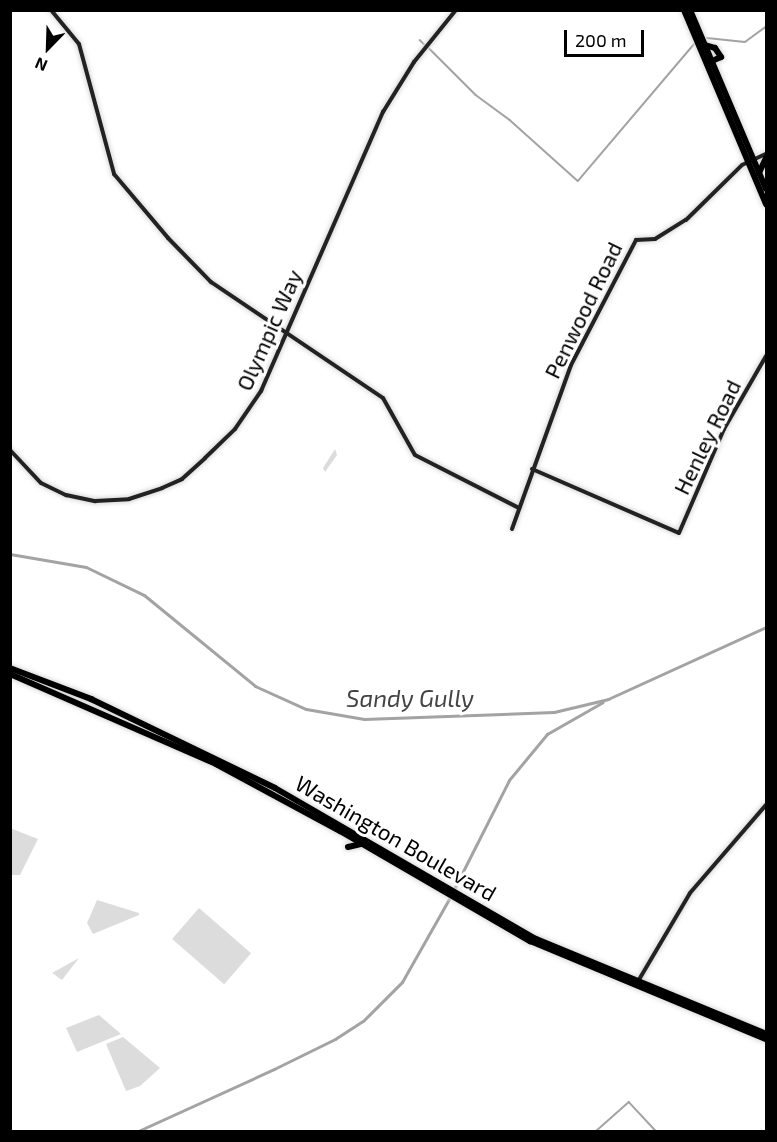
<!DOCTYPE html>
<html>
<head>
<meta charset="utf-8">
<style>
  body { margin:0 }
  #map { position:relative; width:777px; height:1142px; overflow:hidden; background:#fff; font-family:"Exo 2",sans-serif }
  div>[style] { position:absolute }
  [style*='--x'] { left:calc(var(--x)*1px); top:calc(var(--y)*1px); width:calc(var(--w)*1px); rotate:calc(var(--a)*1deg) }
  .green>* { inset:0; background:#dcdcdc; transform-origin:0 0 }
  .stream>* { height:1.5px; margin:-0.75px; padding:0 0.75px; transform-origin:0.75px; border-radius:0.75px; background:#a3a3a3 }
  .canal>* { height:3px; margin:-1.5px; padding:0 1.5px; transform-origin:1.5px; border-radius:1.5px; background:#a3a3a3 }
  .roads { filter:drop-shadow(0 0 2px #dbdbdb) drop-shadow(0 0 2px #dbdbdb) }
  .secondary>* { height:4px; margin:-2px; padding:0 2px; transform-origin:2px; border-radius:2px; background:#222 }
  .highway>* { height:6px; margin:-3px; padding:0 3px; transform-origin:3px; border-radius:3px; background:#000 }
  span { translate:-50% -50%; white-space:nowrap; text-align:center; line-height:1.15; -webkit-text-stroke:6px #fff; paint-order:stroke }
  .street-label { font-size:22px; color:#000 }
  .water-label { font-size:24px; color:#444; font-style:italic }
  .frame { position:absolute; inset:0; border:12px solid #000; pointer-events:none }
  .north { position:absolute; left:18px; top:18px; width:60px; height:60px; -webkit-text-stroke:4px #fff; paint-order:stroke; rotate:203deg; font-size:16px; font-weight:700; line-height:24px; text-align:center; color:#000 }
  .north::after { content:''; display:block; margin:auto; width:21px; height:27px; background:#000; clip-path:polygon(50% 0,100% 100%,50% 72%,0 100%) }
  .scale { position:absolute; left:564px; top:30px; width:80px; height:27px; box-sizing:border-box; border:3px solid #000; border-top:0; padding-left:8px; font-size:18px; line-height:21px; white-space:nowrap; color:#000; -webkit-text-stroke:4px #fff; paint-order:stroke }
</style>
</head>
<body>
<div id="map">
  <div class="green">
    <div style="clip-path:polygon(335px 449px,337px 455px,325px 472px,323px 468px)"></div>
    <div style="clip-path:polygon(10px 828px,38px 839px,20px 875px,11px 875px)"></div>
    <div style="clip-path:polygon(97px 900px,139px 913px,139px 915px,93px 934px,87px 923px)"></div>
    <div style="left:199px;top:908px;width:69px;height:41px;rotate:41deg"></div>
    <div style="clip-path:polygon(79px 958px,62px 980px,52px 973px)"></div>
    <div style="clip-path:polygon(99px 1015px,121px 1034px,77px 1052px,66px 1028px)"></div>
    <div style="clip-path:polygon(123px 1037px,160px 1068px,140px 1086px,126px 1091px,106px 1044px)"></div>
  </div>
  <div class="stream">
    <div style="--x:707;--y:38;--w:38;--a:6"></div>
    <div style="--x:745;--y:42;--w:26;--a:-36"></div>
    <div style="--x:420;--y:40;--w:7;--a:45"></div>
    <div style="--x:429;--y:48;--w:66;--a:45"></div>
    <div style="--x:476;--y:95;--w:42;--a:36.3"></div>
    <div style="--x:510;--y:120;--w:91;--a:41.9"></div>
    <div style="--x:578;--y:181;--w:180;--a:-49.7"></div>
    <div style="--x:595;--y:1132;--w:45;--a:-41.4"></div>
    <div style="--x:629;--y:1102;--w:41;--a:47"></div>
  </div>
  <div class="canal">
    <div style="--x:10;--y:554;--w:77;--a:9.7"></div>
    <div style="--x:86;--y:567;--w:64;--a:25.8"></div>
    <div style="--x:144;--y:595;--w:144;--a:39.3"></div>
    <div style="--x:255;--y:686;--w:56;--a:24.3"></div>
    <div style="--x:306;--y:709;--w:59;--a:9.8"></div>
    <div style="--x:364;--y:719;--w:190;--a:-2.1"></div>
    <div style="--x:554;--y:712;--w:56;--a:-13.5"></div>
    <div style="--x:608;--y:699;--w:174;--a:-24.5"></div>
    <div style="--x:453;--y:891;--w:124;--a:-63.2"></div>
    <div style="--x:509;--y:780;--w:60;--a:-50.4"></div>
    <div style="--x:547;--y:734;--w:64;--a:-29.7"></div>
    <div style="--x:136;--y:1132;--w:152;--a:-24.5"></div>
    <div style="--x:274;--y:1069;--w:68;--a:-26.2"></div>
    <div style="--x:335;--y:1039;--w:33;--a:-33"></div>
    <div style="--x:363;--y:1021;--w:55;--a:-45"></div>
    <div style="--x:402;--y:982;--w:98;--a:-60.5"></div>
  </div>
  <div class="roads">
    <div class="secondary">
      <div style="--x:51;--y:10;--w:44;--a:50.5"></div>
      <div style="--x:79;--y:44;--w:135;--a:74.9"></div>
      <div style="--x:114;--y:174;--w:84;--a:49.8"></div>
      <div style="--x:168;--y:238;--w:62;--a:45.7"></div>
      <div style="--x:211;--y:282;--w:207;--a:34"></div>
      <div style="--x:383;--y:398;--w:65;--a:60.7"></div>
      <div style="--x:415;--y:455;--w:117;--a:27"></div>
      <div style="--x:10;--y:450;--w:45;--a:46.8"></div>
      <div style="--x:41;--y:483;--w:28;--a:26"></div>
      <div style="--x:66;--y:495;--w:30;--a:12"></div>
      <div style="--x:95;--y:501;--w:34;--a:-3"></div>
      <div style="--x:129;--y:499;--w:35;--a:-18"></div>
      <div style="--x:162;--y:488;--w:22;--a:-24"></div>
      <div style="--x:182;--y:479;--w:31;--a:-42"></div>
      <div style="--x:205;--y:458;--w:42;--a:-44"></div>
      <div style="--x:235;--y:429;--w:46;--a:-55.6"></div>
      <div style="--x:261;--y:391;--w:305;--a:-66.4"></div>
      <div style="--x:383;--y:112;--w:59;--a:-58.2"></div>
      <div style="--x:414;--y:62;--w:67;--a:-51.1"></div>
      <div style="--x:532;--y:469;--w:160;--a:23.5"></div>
      <div style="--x:679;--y:533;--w:113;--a:-66.6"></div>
      <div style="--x:724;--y:429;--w:84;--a:-60.1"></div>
      <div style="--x:512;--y:529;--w:174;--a:-70.2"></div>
      <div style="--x:571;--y:365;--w:141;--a:-62.5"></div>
      <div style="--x:636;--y:240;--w:19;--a:-3"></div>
      <div style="--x:655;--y:239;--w:36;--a:-32"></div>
      <div style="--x:686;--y:220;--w:78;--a:-44.5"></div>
      <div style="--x:742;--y:165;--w:26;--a:-25"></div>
      <div style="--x:637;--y:983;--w:104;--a:-59.5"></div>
      <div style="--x:690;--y:893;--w:116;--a:-49.2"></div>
    </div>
    <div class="highway">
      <div style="--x:684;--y:10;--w:211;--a:67.1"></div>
      <div style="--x:690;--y:10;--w:194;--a:67"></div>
      <div style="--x:705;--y:45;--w:10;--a:17"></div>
      <div style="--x:715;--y:48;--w:11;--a:56"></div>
      <div style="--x:721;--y:57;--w:12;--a:156"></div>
      <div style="--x:759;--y:173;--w:17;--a:-65"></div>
      <div style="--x:10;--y:668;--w:87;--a:20.9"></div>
      <div style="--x:91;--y:699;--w:204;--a:25.8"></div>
      <div style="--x:275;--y:788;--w:302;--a:30.1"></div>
      <div style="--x:536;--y:939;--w:249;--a:22.4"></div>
      <div style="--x:10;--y:674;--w:225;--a:23.6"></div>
      <div style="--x:216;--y:764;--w:141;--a:28.4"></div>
      <div style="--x:340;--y:831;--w:220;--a:30.1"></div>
      <div style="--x:530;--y:941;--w:256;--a:22.6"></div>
      <div style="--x:348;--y:847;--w:13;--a:-13"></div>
    </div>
  </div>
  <div class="street-label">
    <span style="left:583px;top:310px;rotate:-64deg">Penwood Road</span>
    <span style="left:269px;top:330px;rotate:-66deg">Olympic Way</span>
    <span style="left:707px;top:437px;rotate:-64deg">Henley Road</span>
    <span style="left:396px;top:838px;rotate:30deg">Washington Boulevard</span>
  </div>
  <div class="water-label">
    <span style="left:410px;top:698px">Sandy Gully</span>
  </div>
  <div class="frame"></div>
  <div class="north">N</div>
  <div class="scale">200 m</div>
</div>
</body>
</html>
